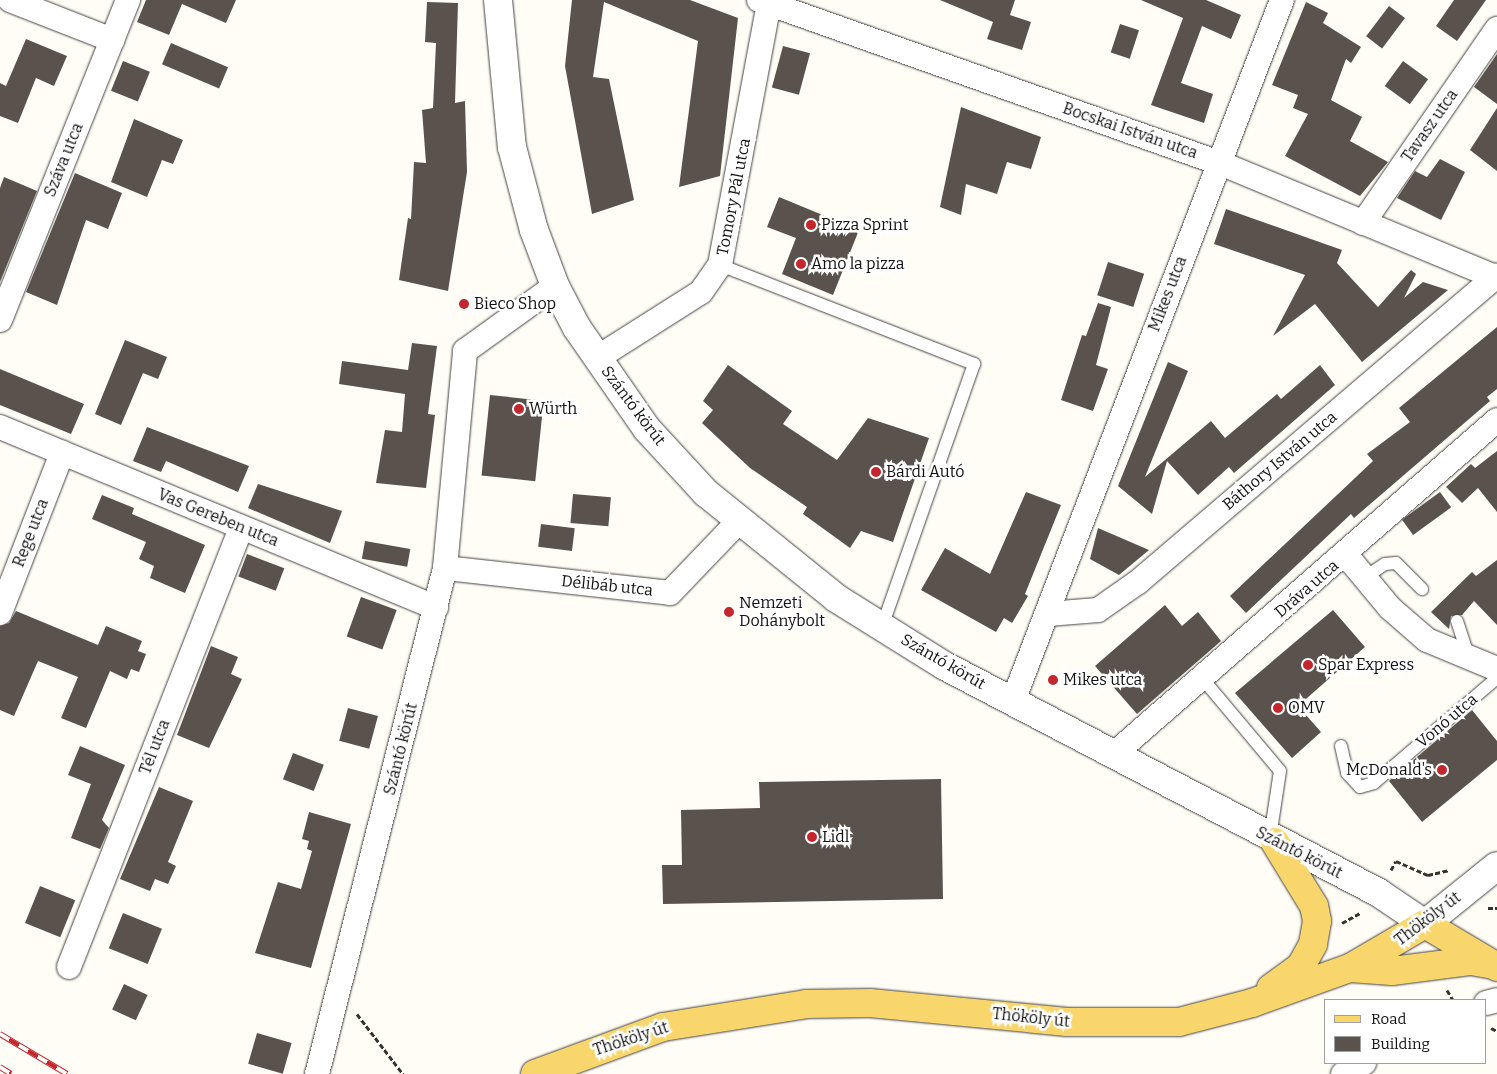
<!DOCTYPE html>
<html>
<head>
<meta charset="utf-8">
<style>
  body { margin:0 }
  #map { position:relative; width:1497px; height:1074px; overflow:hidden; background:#fffdf5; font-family:Bitter,serif }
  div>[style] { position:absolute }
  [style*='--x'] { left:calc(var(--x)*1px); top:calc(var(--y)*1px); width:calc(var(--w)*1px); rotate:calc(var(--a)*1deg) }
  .building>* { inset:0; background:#5a524d; transform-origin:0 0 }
  .path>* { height:3px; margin-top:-1.5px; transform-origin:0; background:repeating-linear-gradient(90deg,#333 0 5px,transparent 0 7.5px) }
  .roads { filter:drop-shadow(0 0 1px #444) drop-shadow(0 0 1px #444) }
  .service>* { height:12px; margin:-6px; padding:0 6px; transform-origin:6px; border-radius:6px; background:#fff }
  .minor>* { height:24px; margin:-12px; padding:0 12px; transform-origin:12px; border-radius:12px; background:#fff }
  .tertiary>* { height:28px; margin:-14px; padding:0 14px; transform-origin:14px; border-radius:14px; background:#fff }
  .primary>* { height:28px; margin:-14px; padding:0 14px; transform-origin:14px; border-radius:14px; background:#f9d66b }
  .rail>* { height:5.5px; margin-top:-2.75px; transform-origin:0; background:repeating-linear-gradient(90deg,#fff 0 11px,#c4262e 0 22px); box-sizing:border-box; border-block:1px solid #c4262e }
  .dots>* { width:14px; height:14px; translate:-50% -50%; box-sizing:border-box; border:2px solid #fff; border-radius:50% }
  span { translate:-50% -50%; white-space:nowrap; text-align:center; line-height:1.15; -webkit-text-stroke:5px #fff; paint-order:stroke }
  .street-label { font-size:16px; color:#111 }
  .poi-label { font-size:16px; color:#111 }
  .left { translate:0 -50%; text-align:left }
  .right { translate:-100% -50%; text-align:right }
  .legend { position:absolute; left:1324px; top:999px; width:162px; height:65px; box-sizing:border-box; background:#fff; border:1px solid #a0a0a0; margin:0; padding:6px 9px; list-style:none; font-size:15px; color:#111 }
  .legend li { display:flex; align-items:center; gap:10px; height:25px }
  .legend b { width:25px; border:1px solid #a0a0a0 }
</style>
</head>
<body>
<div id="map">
  <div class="building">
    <div style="clip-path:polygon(146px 0,236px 0,226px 23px,182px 4px,169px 35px,137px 22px)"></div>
    <div style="clip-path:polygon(572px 0,690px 0,738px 18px,720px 176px,679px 187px,698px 41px,604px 2px,593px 77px,609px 79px,634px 200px,592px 214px,565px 66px)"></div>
    <div style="clip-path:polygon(940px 0,1015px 0,1010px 15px,1031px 22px,1022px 50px,987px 39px,993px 22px)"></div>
    <div style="clip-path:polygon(1141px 0,1206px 0,1241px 15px,1231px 39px,1202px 26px,1181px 83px,1213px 94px,1204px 123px,1151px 105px,1183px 18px)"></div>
    <div style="clip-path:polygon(1454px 0,1486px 0,1457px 41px,1436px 26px)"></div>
    <div style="clip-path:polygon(427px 2px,458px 3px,455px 103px,465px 101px,467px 172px,448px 291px,399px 280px,408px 218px,411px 219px,414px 162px,426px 163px,422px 110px,433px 108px,436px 43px,425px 42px)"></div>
    <div style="clip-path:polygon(1306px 2px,1328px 13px,1323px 23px,1361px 47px,1351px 63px,1346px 59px,1331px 100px,1362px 117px,1350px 141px,1388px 162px,1360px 196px,1285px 156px,1308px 114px,1293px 108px,1298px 95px,1272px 85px)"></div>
    <div style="left:1389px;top:6px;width:20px;height:38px;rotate:37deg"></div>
    <div style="left:1120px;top:24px;width:20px;height:30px;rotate:18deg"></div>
    <div style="clip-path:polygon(26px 39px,67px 56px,54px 86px,36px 78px,18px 123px,0 116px,0 83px,6px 86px)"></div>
    <div style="left:171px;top:43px;width:62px;height:23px;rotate:23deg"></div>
    <div style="left:783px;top:46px;width:28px;height:43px;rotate:15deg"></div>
    <div style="clip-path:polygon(1497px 54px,1497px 104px,1474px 87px)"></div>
    <div style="left:123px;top:61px;width:29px;height:32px;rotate:22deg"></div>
    <div style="left:1403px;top:61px;width:31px;height:31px;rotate:36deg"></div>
    <div style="clip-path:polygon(961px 107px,1041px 137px,1031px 169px,1007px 162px,997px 194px,966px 184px,961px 215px,940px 207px)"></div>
    <div style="clip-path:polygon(1497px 108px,1497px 171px,1470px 150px)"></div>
    <div style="clip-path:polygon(134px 119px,183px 140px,173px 164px,162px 160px,147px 197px,111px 182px)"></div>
    <div style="clip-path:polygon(1440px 159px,1465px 172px,1441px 220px,1397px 198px,1415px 171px,1427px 177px)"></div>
    <div style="clip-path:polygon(75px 173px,122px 193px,108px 229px,86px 220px,57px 305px,26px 292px)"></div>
    <div style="clip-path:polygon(4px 177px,37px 191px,0 282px,0 188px)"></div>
    <div style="clip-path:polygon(779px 197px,859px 230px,833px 295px,782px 274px,796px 238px,767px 227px)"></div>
    <div style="clip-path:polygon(1226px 209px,1342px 250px,1337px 263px,1378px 307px,1411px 270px,1416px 274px,1404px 298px,1423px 282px,1448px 290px,1362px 362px,1315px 304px,1273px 336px,1305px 275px,1214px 244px)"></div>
    <div style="left:1108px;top:262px;width:38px;height:35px;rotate:18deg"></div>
    <div style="clip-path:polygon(1098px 303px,1111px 307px,1096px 365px,1108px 369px,1093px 411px,1061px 400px,1082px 335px,1086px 336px)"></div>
    <div style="clip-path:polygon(1497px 327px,1497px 389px,1487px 397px,1490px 401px,1354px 518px,1351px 514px,1246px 613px,1230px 596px,1373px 461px,1367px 454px,1410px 422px,1399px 408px)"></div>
    <div style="clip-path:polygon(125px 340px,167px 357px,158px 379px,143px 373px,121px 425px,95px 414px)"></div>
    <div style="clip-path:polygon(412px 343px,437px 346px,428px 414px,435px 415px,426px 488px,376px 483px,385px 430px,402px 432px,405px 394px,339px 384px,342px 361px,408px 370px)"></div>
    <div style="clip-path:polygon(1168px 362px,1188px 371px,1145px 477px,1211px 421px,1225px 438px,1277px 394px,1281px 399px,1320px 365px,1335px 385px,1234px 473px,1229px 467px,1198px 495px,1167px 461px,1152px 514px,1118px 486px)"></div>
    <div style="clip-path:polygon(728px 365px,792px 411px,783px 424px,837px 460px,868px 418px,929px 438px,893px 542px,861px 531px,850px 548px,803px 514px,807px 507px,750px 468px,702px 423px,713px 410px,703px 401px)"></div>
    <div style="clip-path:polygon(0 369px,84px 404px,71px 434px,0 405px)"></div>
    <div style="left:490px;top:395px;width:54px;height:81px;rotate:6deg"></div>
    <div style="clip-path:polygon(147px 427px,249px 466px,238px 492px,166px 461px,161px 472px,133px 461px)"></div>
    <div style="clip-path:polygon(1497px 451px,1497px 512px,1478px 488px,1462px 503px,1446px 487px,1471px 464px,1475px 468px)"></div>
    <div style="clip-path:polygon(258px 484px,342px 511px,330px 543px,248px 508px)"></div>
    <div style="clip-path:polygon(1026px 492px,1061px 505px,1025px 594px,1028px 596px,1012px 623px,1004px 618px,996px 632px,921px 590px,945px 548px,990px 574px)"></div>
    <div style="left:1440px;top:492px;width:19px;height:47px;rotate:54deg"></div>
    <div style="left:573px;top:494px;width:38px;height:29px;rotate:5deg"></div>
    <div style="clip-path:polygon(102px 495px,134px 508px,132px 514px,205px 545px,185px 593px,150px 578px,154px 566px,139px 559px,146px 542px,92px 519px)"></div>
    <div style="left:541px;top:524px;width:34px;height:23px;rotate:7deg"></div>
    <div style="clip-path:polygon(1098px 528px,1149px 550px,1119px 575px,1090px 559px)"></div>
    <div style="left:365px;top:541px;width:46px;height:18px;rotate:10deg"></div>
    <div style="left:247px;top:554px;width:40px;height:24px;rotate:21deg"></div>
    <div style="clip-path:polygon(1497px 560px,1497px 625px,1474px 601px,1462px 615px,1451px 616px,1449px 629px,1431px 612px,1472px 572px,1476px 576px)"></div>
    <div style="left:361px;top:597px;width:38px;height:42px;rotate:20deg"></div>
    <div style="clip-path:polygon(1165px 605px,1182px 626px,1198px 612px,1221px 641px,1137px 714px,1095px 666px)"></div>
    <div style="clip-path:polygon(1333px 610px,1365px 647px,1298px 706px,1321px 732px,1292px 758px,1235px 693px)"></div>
    <div style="clip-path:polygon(16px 611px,98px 645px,106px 626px,142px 641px,138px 651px,146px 654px,139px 672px,131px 669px,127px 679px,110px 671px,86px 728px,61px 718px,78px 677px,38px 661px,14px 716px,0 710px,0 626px,9px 623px)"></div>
    <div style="clip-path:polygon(211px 646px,238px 657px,231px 674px,242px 679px,209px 748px,177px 735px)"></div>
    <div style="left:348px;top:708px;width:31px;height:34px;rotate:15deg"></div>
    <div style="clip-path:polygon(1472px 710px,1497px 741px,1497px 760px,1422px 822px,1389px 781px)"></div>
    <div style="clip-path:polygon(80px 746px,125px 765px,102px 820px,109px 828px,100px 849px,71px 838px,91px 784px,68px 775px)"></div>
    <div style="left:293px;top:753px;width:33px;height:28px;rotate:21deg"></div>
    <div style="clip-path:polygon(941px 779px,943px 899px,663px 904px,662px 865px,682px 865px,681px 810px,760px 808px,759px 782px)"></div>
    <div style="clip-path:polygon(159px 787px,193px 801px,168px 862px,176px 866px,168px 884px,155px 879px,150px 891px,120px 879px)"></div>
    <div style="clip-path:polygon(309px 812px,351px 824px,311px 968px,255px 953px,278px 882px,301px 889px,312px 851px,307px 849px,309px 841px,302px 839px)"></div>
    <div style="left:40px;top:886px;width:38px;height:40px;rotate:22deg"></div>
    <div style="left:123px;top:913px;width:42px;height:38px;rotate:22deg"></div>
    <div style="left:124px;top:984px;width:26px;height:28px;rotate:25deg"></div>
    <div style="left:257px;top:1033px;width:36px;height:32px;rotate:16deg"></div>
  </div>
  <div class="path">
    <div style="--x:1391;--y:870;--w:10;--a:-61"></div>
    <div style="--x:1396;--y:861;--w:35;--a:24"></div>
    <div style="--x:1428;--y:875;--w:22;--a:-13"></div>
    <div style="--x:1488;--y:908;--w:9;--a:0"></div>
    <div style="--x:1342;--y:923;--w:21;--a:-29"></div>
    <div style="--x:1447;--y:990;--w:12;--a:59"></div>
    <div style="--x:357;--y:1014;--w:76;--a:52.5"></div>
    <div style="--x:1491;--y:1028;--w:7;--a:27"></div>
  </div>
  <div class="roads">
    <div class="service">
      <div style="--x:720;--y:265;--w:273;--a:21.3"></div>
      <div style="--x:974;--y:364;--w:279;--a:109.3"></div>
      <div style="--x:1364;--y:578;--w:25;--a:-34"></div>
      <div style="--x:1385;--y:564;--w:11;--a:-5"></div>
      <div style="--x:1396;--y:563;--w:37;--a:45"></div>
      <div style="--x:1457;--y:621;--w:40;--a:72"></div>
      <div style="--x:1202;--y:678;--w:121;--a:50"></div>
      <div style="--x:1280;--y:771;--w:67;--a:98.6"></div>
      <div style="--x:1341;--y:746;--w:28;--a:77"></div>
      <div style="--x:1347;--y:773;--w:19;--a:47"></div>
      <div style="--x:1360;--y:787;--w:15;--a:-16"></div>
      <div style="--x:1374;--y:783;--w:162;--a:-40.5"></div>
    </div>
    <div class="minor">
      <div style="--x:10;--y:0;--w:110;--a:21.4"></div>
      <div style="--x:759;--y:0;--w:489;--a:19.5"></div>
      <div style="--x:1220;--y:163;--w:298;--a:22.5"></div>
      <div style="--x:1363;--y:223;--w:236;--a:-55.4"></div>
      <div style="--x:0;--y:320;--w:345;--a:-68.2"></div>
      <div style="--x:597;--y:358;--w:123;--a:-32.4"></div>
      <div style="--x:701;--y:292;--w:33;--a:-55"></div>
      <div style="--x:720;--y:265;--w:266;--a:-79.4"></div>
      <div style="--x:0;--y:427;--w:472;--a:22.5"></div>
      <div style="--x:1346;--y:555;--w:69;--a:50.3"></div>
      <div style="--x:1390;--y:608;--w:49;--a:40.9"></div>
      <div style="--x:1427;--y:640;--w:76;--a:22.5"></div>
      <div style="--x:445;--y:568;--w:226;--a:6.3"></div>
      <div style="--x:670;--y:593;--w:100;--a:-46.2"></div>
      <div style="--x:0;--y:613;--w:172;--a:-68.8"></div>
      <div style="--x:1048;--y:614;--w:50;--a:-4.6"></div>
      <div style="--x:1098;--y:610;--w:49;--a:-35"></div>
      <div style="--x:1138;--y:582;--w:472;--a:-40.5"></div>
      <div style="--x:1013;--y:701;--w:751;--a:-69.01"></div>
      <div style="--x:1114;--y:754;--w:508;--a:-41.09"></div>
      <div style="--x:69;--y:967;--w:472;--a:-68.6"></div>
      <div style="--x:1486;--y:1003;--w:11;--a:-15"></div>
      <div style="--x:317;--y:1074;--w:522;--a:-75.8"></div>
      <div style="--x:445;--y:568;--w:218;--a:-84.7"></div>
      <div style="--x:465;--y:351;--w:111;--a:-35.8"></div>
      <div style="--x:1343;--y:1074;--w:24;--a:-28"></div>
    </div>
    <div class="tertiary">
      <div style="--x:498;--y:0;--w:148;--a:84.6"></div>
      <div style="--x:512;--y:147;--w:86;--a:75.2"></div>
      <div style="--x:534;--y:230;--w:60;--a:69.4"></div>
      <div style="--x:555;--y:286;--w:47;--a:62.4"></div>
      <div style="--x:577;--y:328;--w:123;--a:55.3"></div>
      <div style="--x:647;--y:429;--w:87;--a:47.3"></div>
      <div style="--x:706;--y:493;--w:167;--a:38.9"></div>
      <div style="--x:836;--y:598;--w:128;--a:32"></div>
      <div style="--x:945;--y:666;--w:490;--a:27.6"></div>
      <div style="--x:1379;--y:893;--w:55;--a:34"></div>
      <div style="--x:1425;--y:924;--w:92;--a:-38.9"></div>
    </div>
    <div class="primary">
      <div style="--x:1350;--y:968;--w:42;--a:4.1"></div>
      <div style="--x:1392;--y:971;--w:80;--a:-7.2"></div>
      <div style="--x:1471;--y:961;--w:22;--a:10"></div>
      <div style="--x:1271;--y:988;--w:37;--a:-36"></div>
      <div style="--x:1301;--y:966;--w:25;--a:-61"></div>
      <div style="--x:1313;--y:944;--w:23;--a:-80"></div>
      <div style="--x:1317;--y:921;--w:15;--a:-101"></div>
      <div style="--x:1314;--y:906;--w:75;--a:-121.4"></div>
      <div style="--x:535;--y:1074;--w:136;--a:-20.2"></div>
      <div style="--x:663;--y:1027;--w:145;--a:-9.1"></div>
      <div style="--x:806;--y:1004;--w:64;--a:-0.9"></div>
      <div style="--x:870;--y:1003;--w:198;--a:5.5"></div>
      <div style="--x:1067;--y:1022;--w:112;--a:0"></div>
      <div style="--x:1179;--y:1022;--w:75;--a:-14.6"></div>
      <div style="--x:1252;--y:1003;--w:104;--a:-19.7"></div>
      <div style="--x:1350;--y:968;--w:87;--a:-30.4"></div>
      <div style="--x:1425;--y:924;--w:84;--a:30.8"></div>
    </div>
  </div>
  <div class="rail">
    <div style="--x:0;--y:1034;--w:78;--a:30.8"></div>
    <div style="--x:0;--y:1067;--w:13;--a:32"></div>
  </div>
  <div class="dots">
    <div style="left:811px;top:225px;background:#c4262e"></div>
    <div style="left:801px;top:264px;background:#c4262e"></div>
    <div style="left:464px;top:304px;background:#c4262e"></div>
    <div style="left:519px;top:409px;background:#c4262e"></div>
    <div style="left:876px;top:472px;background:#c4262e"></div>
    <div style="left:729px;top:612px;background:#c4262e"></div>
    <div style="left:1308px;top:665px;background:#c4262e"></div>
    <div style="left:1053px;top:680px;background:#c4262e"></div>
    <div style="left:1278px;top:708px;background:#c4262e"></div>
    <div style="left:1442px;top:770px;background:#c4262e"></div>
    <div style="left:812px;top:837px;background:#c4262e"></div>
  </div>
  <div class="street-label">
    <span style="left:1430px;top:126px;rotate:-55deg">Tavasz utca</span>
    <span style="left:1130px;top:131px;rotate:19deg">Bocskai István utca</span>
    <span style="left:64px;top:160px;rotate:-68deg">Száva utca</span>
    <span style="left:734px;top:197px;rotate:-79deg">Tomory Pál utca</span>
    <span style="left:1168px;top:294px;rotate:-69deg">Mikes utca</span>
    <span style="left:633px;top:406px;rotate:53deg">Szántó körút</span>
    <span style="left:1280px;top:461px;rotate:-40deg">Báthory István utca</span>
    <span style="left:218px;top:518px;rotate:22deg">Vas Gereben utca</span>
    <span style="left:31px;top:533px;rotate:-69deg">Rege utca</span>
    <span style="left:607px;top:586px;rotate:6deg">Délibáb utca</span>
    <span style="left:1307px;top:589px;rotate:-41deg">Dráva utca</span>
    <span style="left:943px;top:662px;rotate:30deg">Szántó körút</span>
    <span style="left:1447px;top:721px;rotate:-40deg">Vonó utca</span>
    <span style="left:155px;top:747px;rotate:-69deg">Tél utca</span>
    <span style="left:401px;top:749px;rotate:-76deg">Szántó körút</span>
    <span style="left:1299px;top:853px;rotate:27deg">Szántó körút</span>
    <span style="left:1428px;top:919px;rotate:-37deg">Thököly út</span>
    <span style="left:1031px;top:1018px;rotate:6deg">Thököly út</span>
    <span style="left:631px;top:1039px;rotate:-18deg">Thököly út</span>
  </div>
  <div class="poi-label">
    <span class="left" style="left:821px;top:225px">Pizza Sprint</span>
    <span class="left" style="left:811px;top:264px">Amo la pizza</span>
    <span class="left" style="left:474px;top:304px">Bieco Shop</span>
    <span class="left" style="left:529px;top:409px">Würth</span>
    <span class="left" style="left:886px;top:472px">Bárdi Autó</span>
    <span class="left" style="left:739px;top:612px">Nemzeti<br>Dohánybolt</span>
    <span class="left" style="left:1318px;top:665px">Spar Express</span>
    <span class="left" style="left:1063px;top:680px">Mikes utca</span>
    <span class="left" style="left:1288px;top:708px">OMV</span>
    <span class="right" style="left:1432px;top:770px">McDonald's</span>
    <span class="left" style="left:822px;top:837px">Lidl</span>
  </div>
  <ul class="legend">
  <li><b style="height:6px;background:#f9d66b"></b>Road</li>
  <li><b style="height:14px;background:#5a524d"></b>Building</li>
  </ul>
</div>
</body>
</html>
